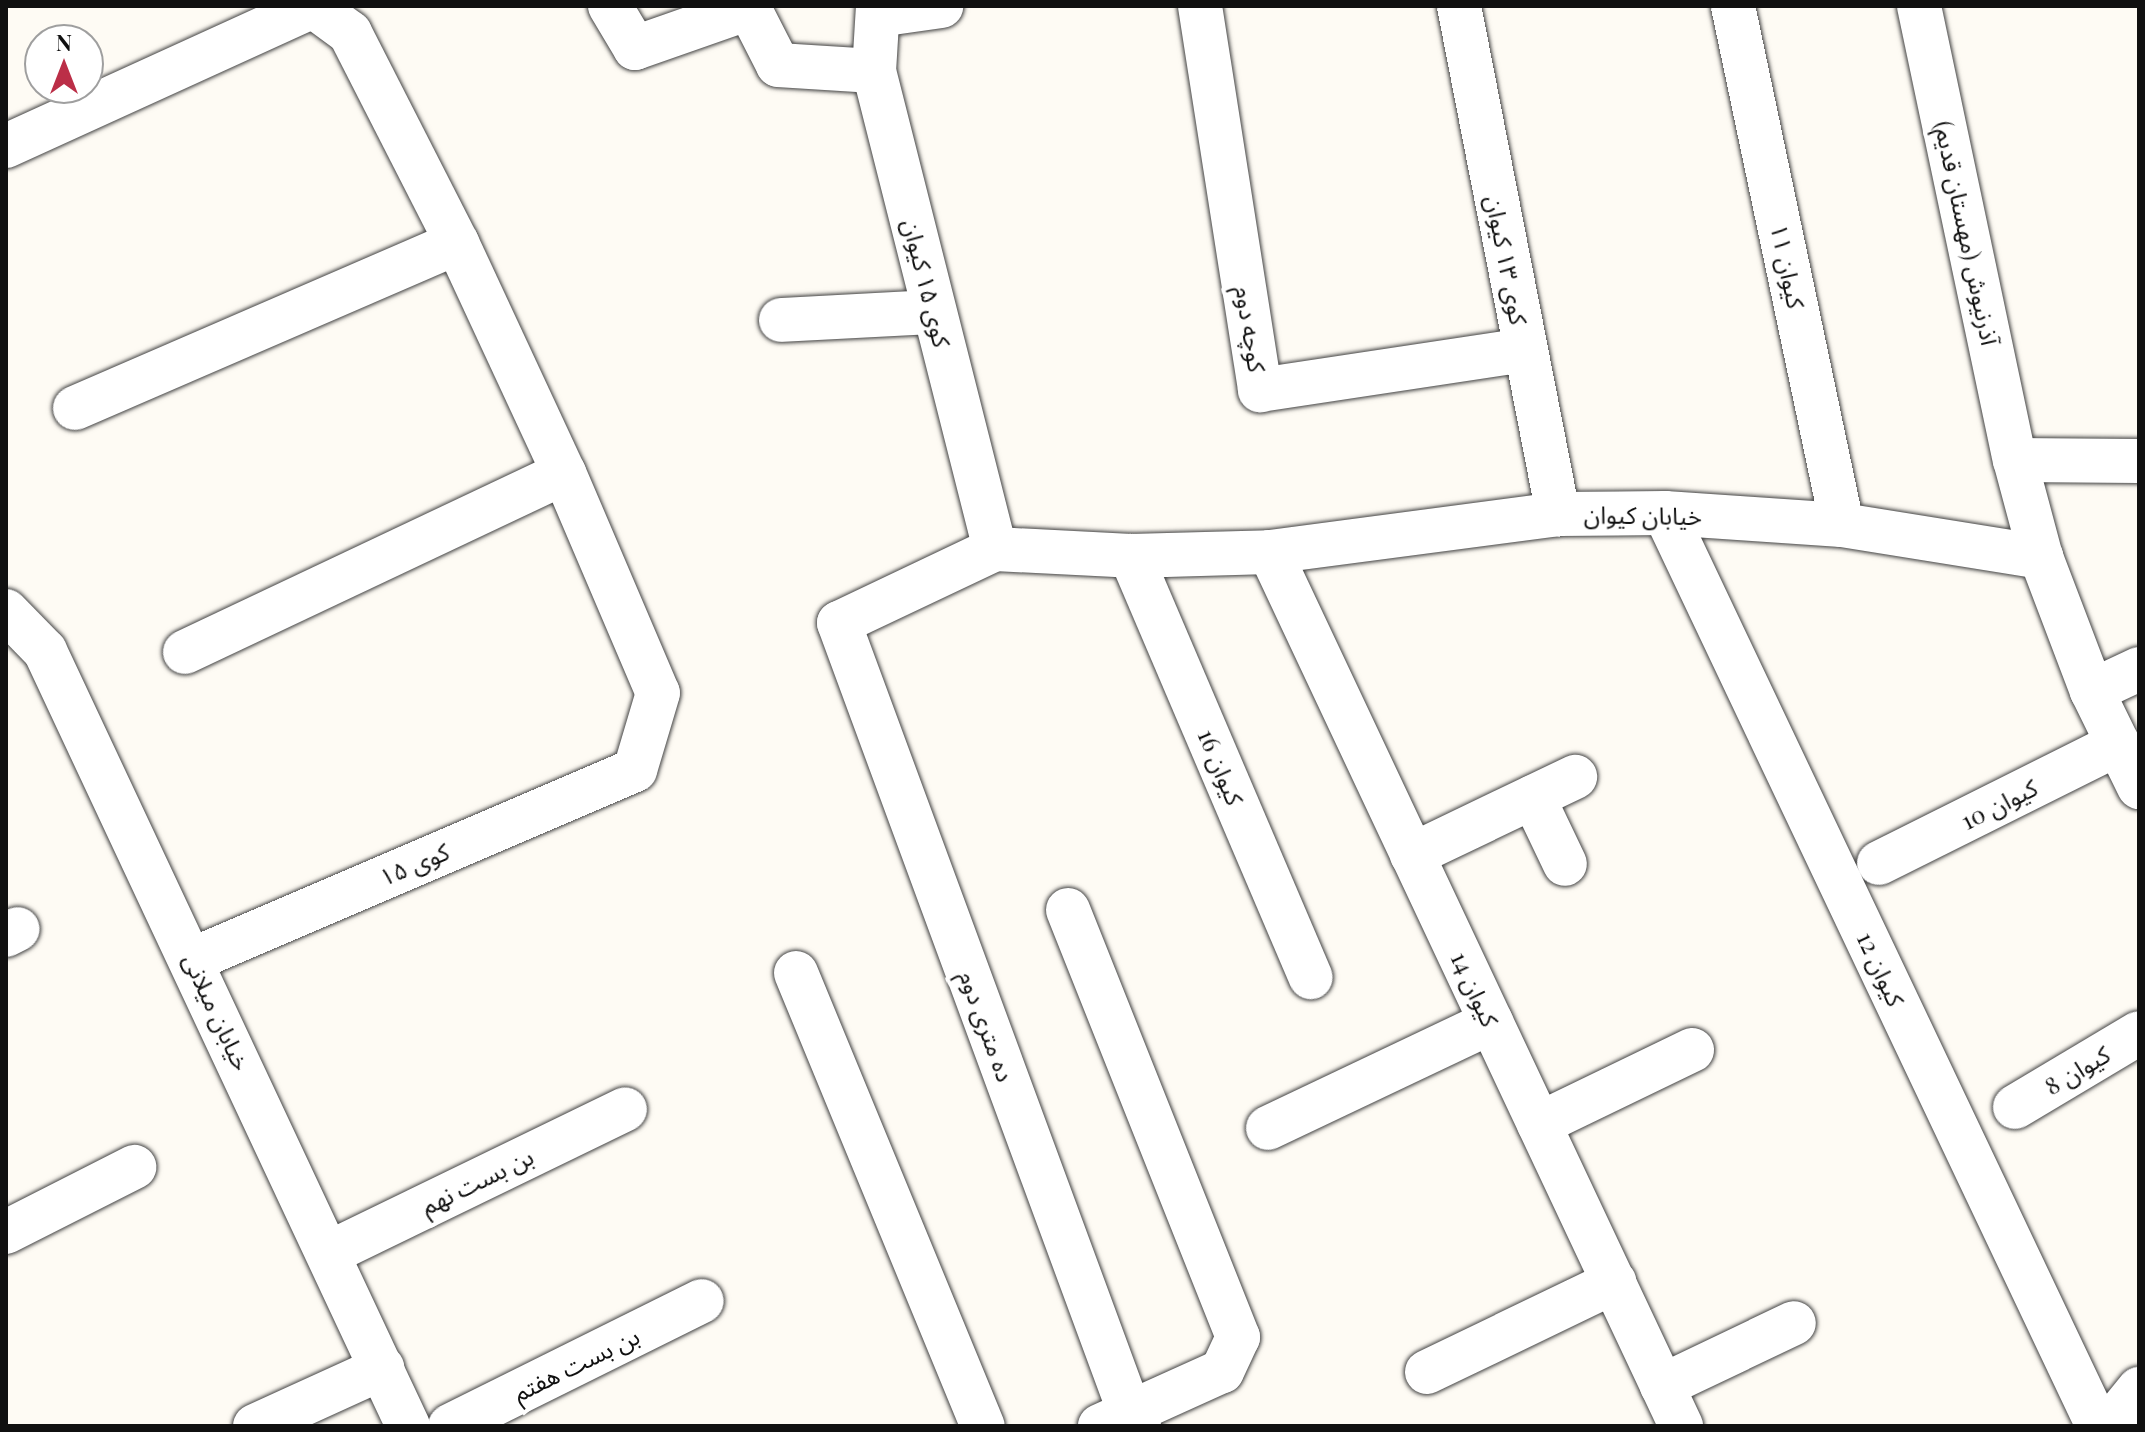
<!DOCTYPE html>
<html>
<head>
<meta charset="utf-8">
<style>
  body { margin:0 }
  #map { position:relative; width:2145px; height:1432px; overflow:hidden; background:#fefbf4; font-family:"Playfair Display","Noto Sans Arabic",serif }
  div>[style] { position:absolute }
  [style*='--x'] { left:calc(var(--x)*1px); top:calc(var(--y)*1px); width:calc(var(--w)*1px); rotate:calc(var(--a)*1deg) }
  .roads { filter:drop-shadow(0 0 2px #434343) drop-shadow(0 0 2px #434343) }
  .minor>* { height:44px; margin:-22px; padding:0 22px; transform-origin:22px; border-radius:22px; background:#fff }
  span { translate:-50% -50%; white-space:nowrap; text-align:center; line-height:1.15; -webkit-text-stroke:8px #fff; paint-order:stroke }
  .street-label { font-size:24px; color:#101010 }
  .frame { position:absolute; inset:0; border:8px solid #101010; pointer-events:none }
  .north { position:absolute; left:24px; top:24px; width:80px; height:80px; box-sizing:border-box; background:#fff; border:2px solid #9f9f9f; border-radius:50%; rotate:0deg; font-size:22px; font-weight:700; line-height:32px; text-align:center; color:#101010 }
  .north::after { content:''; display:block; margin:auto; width:28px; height:36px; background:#bb2e47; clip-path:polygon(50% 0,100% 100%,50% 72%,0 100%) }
</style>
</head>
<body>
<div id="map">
  <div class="roads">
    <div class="minor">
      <div style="--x:610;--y:6;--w:49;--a:59.2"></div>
      <div style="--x:635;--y:48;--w:121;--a:-19.3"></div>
      <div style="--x:748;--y:6;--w:66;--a:63"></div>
      <div style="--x:778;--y:65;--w:96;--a:3.6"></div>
      <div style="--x:878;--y:6;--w:65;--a:93.5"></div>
      <div style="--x:874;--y:71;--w:493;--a:75.8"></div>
      <div style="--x:1200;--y:6;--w:389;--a:81.1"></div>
      <div style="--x:1260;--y:390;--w:266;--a:-8.6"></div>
      <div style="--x:1459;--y:6;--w:518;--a:78.97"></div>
      <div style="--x:1733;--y:6;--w:530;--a:78.14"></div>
      <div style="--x:1919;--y:6;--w:464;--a:78.1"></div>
      <div style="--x:2015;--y:460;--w:100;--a:75"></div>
      <div style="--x:878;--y:15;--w:64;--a:-8.1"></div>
      <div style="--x:6;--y:146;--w:337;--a:-24.5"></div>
      <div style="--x:313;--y:6;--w:46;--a:36.1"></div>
      <div style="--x:350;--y:33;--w:236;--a:63"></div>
      <div style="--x:457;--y:243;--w:254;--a:65.1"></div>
      <div style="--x:564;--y:473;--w:239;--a:66.9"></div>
      <div style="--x:658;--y:693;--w:80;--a:106.6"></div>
      <div style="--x:635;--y:770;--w:481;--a:156.8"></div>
      <div style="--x:781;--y:320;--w:153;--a:-3"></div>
      <div style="--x:75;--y:408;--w:416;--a:-23.4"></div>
      <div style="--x:2015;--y:460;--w:124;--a:0.5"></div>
      <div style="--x:1665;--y:513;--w:1010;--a:64.63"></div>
      <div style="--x:1270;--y:552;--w:966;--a:64.81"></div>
      <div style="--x:1131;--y:556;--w:458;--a:66.9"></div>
      <div style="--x:6;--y:611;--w:56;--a:45.7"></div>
      <div style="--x:45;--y:651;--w:856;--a:64.9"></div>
      <div style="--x:185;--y:652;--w:419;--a:-25.3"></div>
      <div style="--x:2092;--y:691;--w:52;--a:-25.1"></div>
      <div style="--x:1533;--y:797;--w:74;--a:64.5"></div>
      <div style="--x:1412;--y:855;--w:181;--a:-25.6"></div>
      <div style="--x:1879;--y:863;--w:267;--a:-26.5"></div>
      <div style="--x:1068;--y:910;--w:460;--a:68.3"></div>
      <div style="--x:1238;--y:1337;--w:38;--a:115"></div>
      <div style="--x:1222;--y:1371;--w:134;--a:155.7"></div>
      <div style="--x:6;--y:935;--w:13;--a:-27"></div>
      <div style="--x:796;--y:973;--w:490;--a:67.6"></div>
      <div style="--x:2015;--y:1107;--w:144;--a:-30.8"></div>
      <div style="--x:1539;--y:1124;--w:170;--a:-25.8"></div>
      <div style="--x:1268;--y:1128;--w:247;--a:-25.4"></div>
      <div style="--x:6;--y:1232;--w:144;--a:-26.9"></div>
      <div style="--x:329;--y:1253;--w:329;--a:-25.9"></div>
      <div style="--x:1427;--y:1372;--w:208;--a:-25.7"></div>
      <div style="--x:1662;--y:1386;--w:146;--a:-25.5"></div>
      <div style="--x:255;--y:1426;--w:140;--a:-24.5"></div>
      <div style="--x:450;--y:1426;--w:281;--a:-26.4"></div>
      <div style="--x:1139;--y:1426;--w:16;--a:-125"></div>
      <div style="--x:1130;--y:1413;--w:842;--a:-110.22"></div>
      <div style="--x:839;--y:623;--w:173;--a:-25.4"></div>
      <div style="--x:995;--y:549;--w:136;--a:2.9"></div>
      <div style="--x:1131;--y:556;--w:139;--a:-1.6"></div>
      <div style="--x:1270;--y:552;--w:290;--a:-7.5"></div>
      <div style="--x:1558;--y:514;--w:107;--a:-0.5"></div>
      <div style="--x:1665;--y:513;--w:177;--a:3.9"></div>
      <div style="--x:1842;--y:525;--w:202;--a:9.1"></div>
      <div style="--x:2041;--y:557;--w:143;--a:69.2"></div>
      <div style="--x:2092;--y:691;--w:107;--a:63.9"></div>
      <div style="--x:2109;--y:1426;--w:48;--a:-51"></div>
    </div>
  </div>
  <div class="street-label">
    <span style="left:1967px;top:233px;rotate:78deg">آذرنیوش (مهستان قدیم)</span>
    <span style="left:1507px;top:260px;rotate:79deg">کوی ۱۳ کیوان</span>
    <span style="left:1788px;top:266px;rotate:78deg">کیوان ۱۱</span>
    <span style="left:927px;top:283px;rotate:76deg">کوی ۱۵ کیوان</span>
    <span style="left:1251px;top:329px;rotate:81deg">کوچه دوم</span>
    <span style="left:1643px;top:515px;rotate:1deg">خیابان کیوان</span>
    <span style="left:1221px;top:767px;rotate:67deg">کیوان 16</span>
    <span style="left:1999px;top:804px;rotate:-27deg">کیوان 10</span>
    <span style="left:414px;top:864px;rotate:-23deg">کوی ۱۵</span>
    <span style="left:1881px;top:969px;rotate:65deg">کیوان 12</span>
    <span style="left:1475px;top:989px;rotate:65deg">کیوان 14</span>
    <span style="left:217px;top:1012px;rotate:65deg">خیابان میلانی</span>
    <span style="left:987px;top:1026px;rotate:70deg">ده متری دوم</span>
    <span style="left:2077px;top:1070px;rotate:-31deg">کیوان 8</span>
    <span style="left:477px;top:1181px;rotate:-26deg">بن بست نهم</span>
    <span style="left:576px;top:1364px;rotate:-26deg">بن بست هفتم</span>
  </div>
  <div class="frame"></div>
  <div class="north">N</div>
</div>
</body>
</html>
